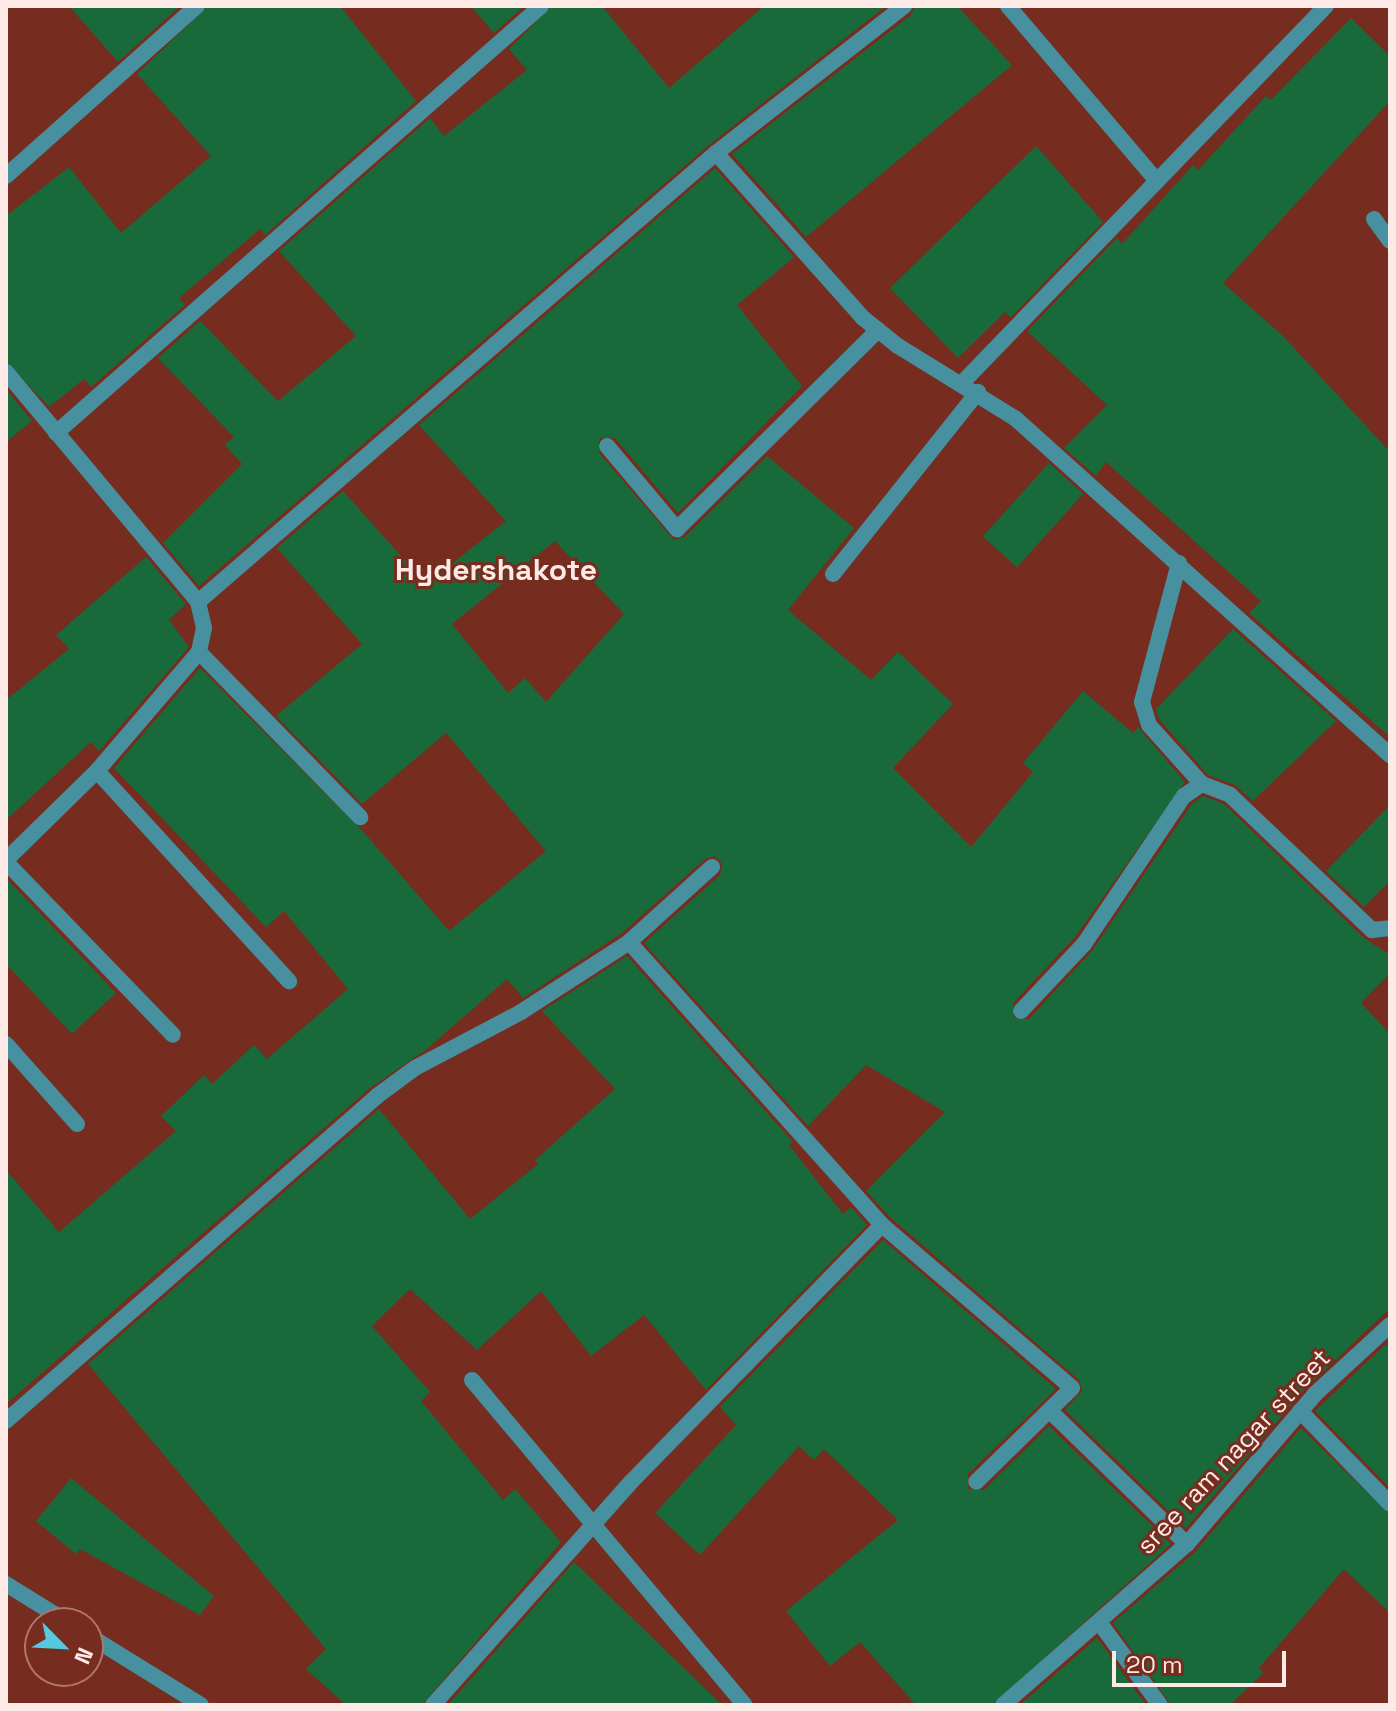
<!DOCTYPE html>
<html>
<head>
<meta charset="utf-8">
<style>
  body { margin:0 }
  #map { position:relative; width:1396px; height:1711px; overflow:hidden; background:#762c1e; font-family:"Space Grotesk",sans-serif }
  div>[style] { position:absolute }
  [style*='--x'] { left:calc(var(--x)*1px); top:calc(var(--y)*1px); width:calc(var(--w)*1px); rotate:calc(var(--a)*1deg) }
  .building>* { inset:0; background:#196a3b; transform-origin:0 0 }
  .minor>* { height:16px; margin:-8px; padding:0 8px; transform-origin:8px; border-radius:8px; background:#47909f }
  .tertiary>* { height:16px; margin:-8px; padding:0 8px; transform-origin:8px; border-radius:8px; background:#47909f }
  span { translate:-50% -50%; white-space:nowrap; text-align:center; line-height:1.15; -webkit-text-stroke:6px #762c1e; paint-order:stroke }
  .street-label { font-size:26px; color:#fdeae6 }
  .quarter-label { font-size:30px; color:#fdeae6; font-weight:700 }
  .frame { position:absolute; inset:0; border:8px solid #fdeae6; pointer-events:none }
  .north { position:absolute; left:24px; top:1607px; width:80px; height:80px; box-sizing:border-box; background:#762c1e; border:2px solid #ac786e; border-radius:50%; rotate:114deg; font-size:22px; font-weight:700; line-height:32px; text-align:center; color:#fdeae6 }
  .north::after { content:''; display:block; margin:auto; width:28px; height:36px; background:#56c9e0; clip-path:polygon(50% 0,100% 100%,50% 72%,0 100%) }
  .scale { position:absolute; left:1112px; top:1651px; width:174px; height:36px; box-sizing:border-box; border:4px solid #fdeae6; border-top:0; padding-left:10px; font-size:24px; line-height:28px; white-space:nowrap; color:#fdeae6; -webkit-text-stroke:6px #762c1e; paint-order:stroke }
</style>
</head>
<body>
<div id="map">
  <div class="building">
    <div style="clip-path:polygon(69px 6px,180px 6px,118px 62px)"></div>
    <div style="clip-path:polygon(208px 6px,340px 6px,416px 101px,265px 235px,260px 229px,179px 298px,185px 305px,91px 387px,84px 379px,49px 407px,6px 361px,6px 216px,69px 167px,121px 233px,211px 156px,137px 74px)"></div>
    <div style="clip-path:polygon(471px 6px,524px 6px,494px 33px)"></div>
    <div style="clip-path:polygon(552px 6px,602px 6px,669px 88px,764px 6px,886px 6px,709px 145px,199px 586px,163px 543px,242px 464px,225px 445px,234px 437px,158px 358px,200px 321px,278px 401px,356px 336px,279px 251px,430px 118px,444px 136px,527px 70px,509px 49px)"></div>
    <div style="clip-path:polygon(915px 6px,957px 6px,1012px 65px,806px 237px,732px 154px,911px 15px)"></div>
    <div style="clip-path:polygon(1351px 18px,1390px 56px,1390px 101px,1223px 283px,1283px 336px,1390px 452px,1390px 737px,1249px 613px,1261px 601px,1106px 462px,1096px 476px,1064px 448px,1107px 405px,1027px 331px,1117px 238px,1122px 244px,1193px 165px,1198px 170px,1266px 96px,1271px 100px)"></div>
    <div style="clip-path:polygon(1036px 146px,1103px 222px,1011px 317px,1005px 312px,958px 358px,890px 288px)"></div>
    <div style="clip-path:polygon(evenodd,715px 168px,794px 257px,737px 305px,802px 386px,678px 513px,615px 438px,599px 438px,599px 453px,674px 540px,685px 537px,767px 456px,854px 528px,788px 610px,871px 680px,898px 652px,953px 704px,893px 768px,971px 847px,1033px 772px,1023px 763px,1083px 691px,1133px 733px,1138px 727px,1185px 782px,1075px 937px,1013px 1003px,1013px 1018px,1029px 1019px,1092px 951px,1192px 804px,1203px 796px,1224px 804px,1364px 938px,1390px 955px,1390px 973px,1361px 1003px,1390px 1034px,1390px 1308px,1307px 1387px,1186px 1528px,1065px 1410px,1082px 1391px,1079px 1380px,890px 1217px,866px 1191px,945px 1112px,866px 1065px,808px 1126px,644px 943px,720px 875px,722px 864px,715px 856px,705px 859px,622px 933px,523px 998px,507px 979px,427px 1049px,370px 1088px,6px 1404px,6px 1170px,59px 1232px,176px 1131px,161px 1116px,204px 1075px,212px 1084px,254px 1045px,267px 1059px,348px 989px,284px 911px,266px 927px,114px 768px,200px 668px,360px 828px,449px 931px,546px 851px,446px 733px,362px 804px,276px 716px,362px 644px,277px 548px,343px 491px,426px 584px,506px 521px,419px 425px,715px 168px,555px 541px,624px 614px,546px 702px,525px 678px,508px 693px,452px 624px,555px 541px)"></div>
    <div style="clip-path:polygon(6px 389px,32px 421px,6px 442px)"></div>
    <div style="left:1049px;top:463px;width:46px;height:99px;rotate:42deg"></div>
    <div style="clip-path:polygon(146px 557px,186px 604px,169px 620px,189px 647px,99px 751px,91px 742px,6px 820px,6px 700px,69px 649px,56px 635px)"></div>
    <div style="clip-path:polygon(1233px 629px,1336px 721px,1253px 801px,1235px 785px,1208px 775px,1159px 719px,1156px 709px)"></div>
    <div style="clip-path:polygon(1390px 805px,1390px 881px,1364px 907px,1326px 871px)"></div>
    <div style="clip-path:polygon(6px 878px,116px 993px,72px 1034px,6px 964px)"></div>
    <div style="clip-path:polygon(627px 956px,793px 1142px,789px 1145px,843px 1214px,851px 1207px,867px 1225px,706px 1390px,644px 1315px,591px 1356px,541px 1291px,477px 1350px,410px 1289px,372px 1326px,430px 1392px,421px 1401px,503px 1500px,515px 1489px,561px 1542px,422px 1705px,346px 1705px,306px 1669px,326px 1649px,88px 1364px,379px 1109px,470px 1219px,538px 1164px,535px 1160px,615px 1089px,542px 1011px)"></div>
    <div style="clip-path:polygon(883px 1240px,1056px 1389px,968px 1474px,968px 1489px,984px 1490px,1049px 1426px,1171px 1544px,992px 1705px,916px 1705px,860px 1642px,830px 1666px,786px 1611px,898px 1520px,824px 1449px,814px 1460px,799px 1446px,700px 1555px,655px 1513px,736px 1425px,720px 1407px)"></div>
    <div style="clip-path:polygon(1386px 1344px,1390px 1348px,1390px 1488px,1315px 1411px)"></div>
    <div style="clip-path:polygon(1301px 1428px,1390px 1515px,1390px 1613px,1344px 1569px,1259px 1668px,1263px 1673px,1230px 1705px,1171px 1705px,1113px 1623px,1195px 1552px)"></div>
    <div style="clip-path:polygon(71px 1478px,214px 1596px,200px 1615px,80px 1549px,76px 1554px,36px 1521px)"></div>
    <div style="clip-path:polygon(574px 1562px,598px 1585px,722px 1705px,448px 1705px)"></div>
    <div style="clip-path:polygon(1097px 1638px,1146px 1705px,1020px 1705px)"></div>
  </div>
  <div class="minor">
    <div style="--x:1008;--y:6;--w:230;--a:49.6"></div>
    <div style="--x:716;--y:153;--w:221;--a:48.3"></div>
    <div style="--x:863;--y:318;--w:45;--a:38.7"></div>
    <div style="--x:898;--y:346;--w:139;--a:31.7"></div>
    <div style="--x:1016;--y:419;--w:503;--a:41.94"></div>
    <div style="--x:6;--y:176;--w:256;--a:-41.7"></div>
    <div style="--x:1374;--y:219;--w:27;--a:54"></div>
    <div style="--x:6;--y:372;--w:300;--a:50.1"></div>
    <div style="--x:198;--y:602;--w:27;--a:77"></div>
    <div style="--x:204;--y:628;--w:25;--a:102"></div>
    <div style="--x:199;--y:652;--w:231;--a:45.7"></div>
    <div style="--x:962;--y:383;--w:524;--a:-46.01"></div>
    <div style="--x:56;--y:433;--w:646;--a:-41.36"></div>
    <div style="--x:607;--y:446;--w:109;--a:49.9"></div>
    <div style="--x:677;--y:529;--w:283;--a:-44.7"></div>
    <div style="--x:1179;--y:563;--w:144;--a:104.9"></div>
    <div style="--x:1142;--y:702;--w:24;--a:73"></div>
    <div style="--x:1149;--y:725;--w:79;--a:48.1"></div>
    <div style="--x:833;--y:574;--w:233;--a:-51.5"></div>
    <div style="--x:198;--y:602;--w:686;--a:-40.92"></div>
    <div style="--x:716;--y:153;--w:239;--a:-38"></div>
    <div style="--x:97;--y:771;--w:285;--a:47.6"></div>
    <div style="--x:6;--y:860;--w:127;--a:-44.4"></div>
    <div style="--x:97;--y:771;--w:157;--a:-49.4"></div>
    <div style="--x:6;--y:862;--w:240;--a:46"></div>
    <div style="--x:629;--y:942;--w:112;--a:-42.1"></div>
    <div style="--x:1021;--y:1011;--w:92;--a:-46.8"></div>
    <div style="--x:1084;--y:944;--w:179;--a:-56"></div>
    <div style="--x:1184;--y:796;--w:22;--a:-34"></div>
    <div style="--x:1202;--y:784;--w:30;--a:21"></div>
    <div style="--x:1230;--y:795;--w:196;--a:43.6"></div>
    <div style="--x:1372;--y:930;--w:18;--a:-6"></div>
    <div style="--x:6;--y:1044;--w:107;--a:48.4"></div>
    <div style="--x:472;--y:1380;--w:424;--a:50"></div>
    <div style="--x:1050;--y:1411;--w:191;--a:44.2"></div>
    <div style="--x:1300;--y:1411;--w:129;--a:45.9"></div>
    <div style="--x:6;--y:1421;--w:493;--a:-41.2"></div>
    <div style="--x:377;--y:1096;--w:47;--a:-36.4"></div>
    <div style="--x:415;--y:1068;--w:120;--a:-27.8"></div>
    <div style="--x:521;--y:1012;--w:129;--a:-32.9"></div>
    <div style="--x:629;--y:942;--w:380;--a:48.2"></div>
    <div style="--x:882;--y:1225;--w:250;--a:40.6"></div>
    <div style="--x:1072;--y:1388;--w:134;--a:135.6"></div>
    <div style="--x:1099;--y:1622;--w:103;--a:53.7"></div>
    <div style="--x:433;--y:1705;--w:298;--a:-48.4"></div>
    <div style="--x:631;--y:1482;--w:359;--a:-45.7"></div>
    <div style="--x:1003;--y:1705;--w:244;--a:-41.2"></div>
    <div style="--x:1187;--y:1544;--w:197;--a:-49.5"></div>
    <div style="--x:1315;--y:1394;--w:102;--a:-42.6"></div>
  </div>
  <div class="tertiary">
    <div style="--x:6;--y:1584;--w:74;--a:31.8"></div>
    <div style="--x:88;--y:1635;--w:133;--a:31.8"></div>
  </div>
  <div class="street-label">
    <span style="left:1234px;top:1452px;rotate:-47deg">sree ram nagar street</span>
  </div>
  <div class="quarter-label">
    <span style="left:496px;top:570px">Hydershakote</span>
  </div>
  <div class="frame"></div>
  <div class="north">N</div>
  <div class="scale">20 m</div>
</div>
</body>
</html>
